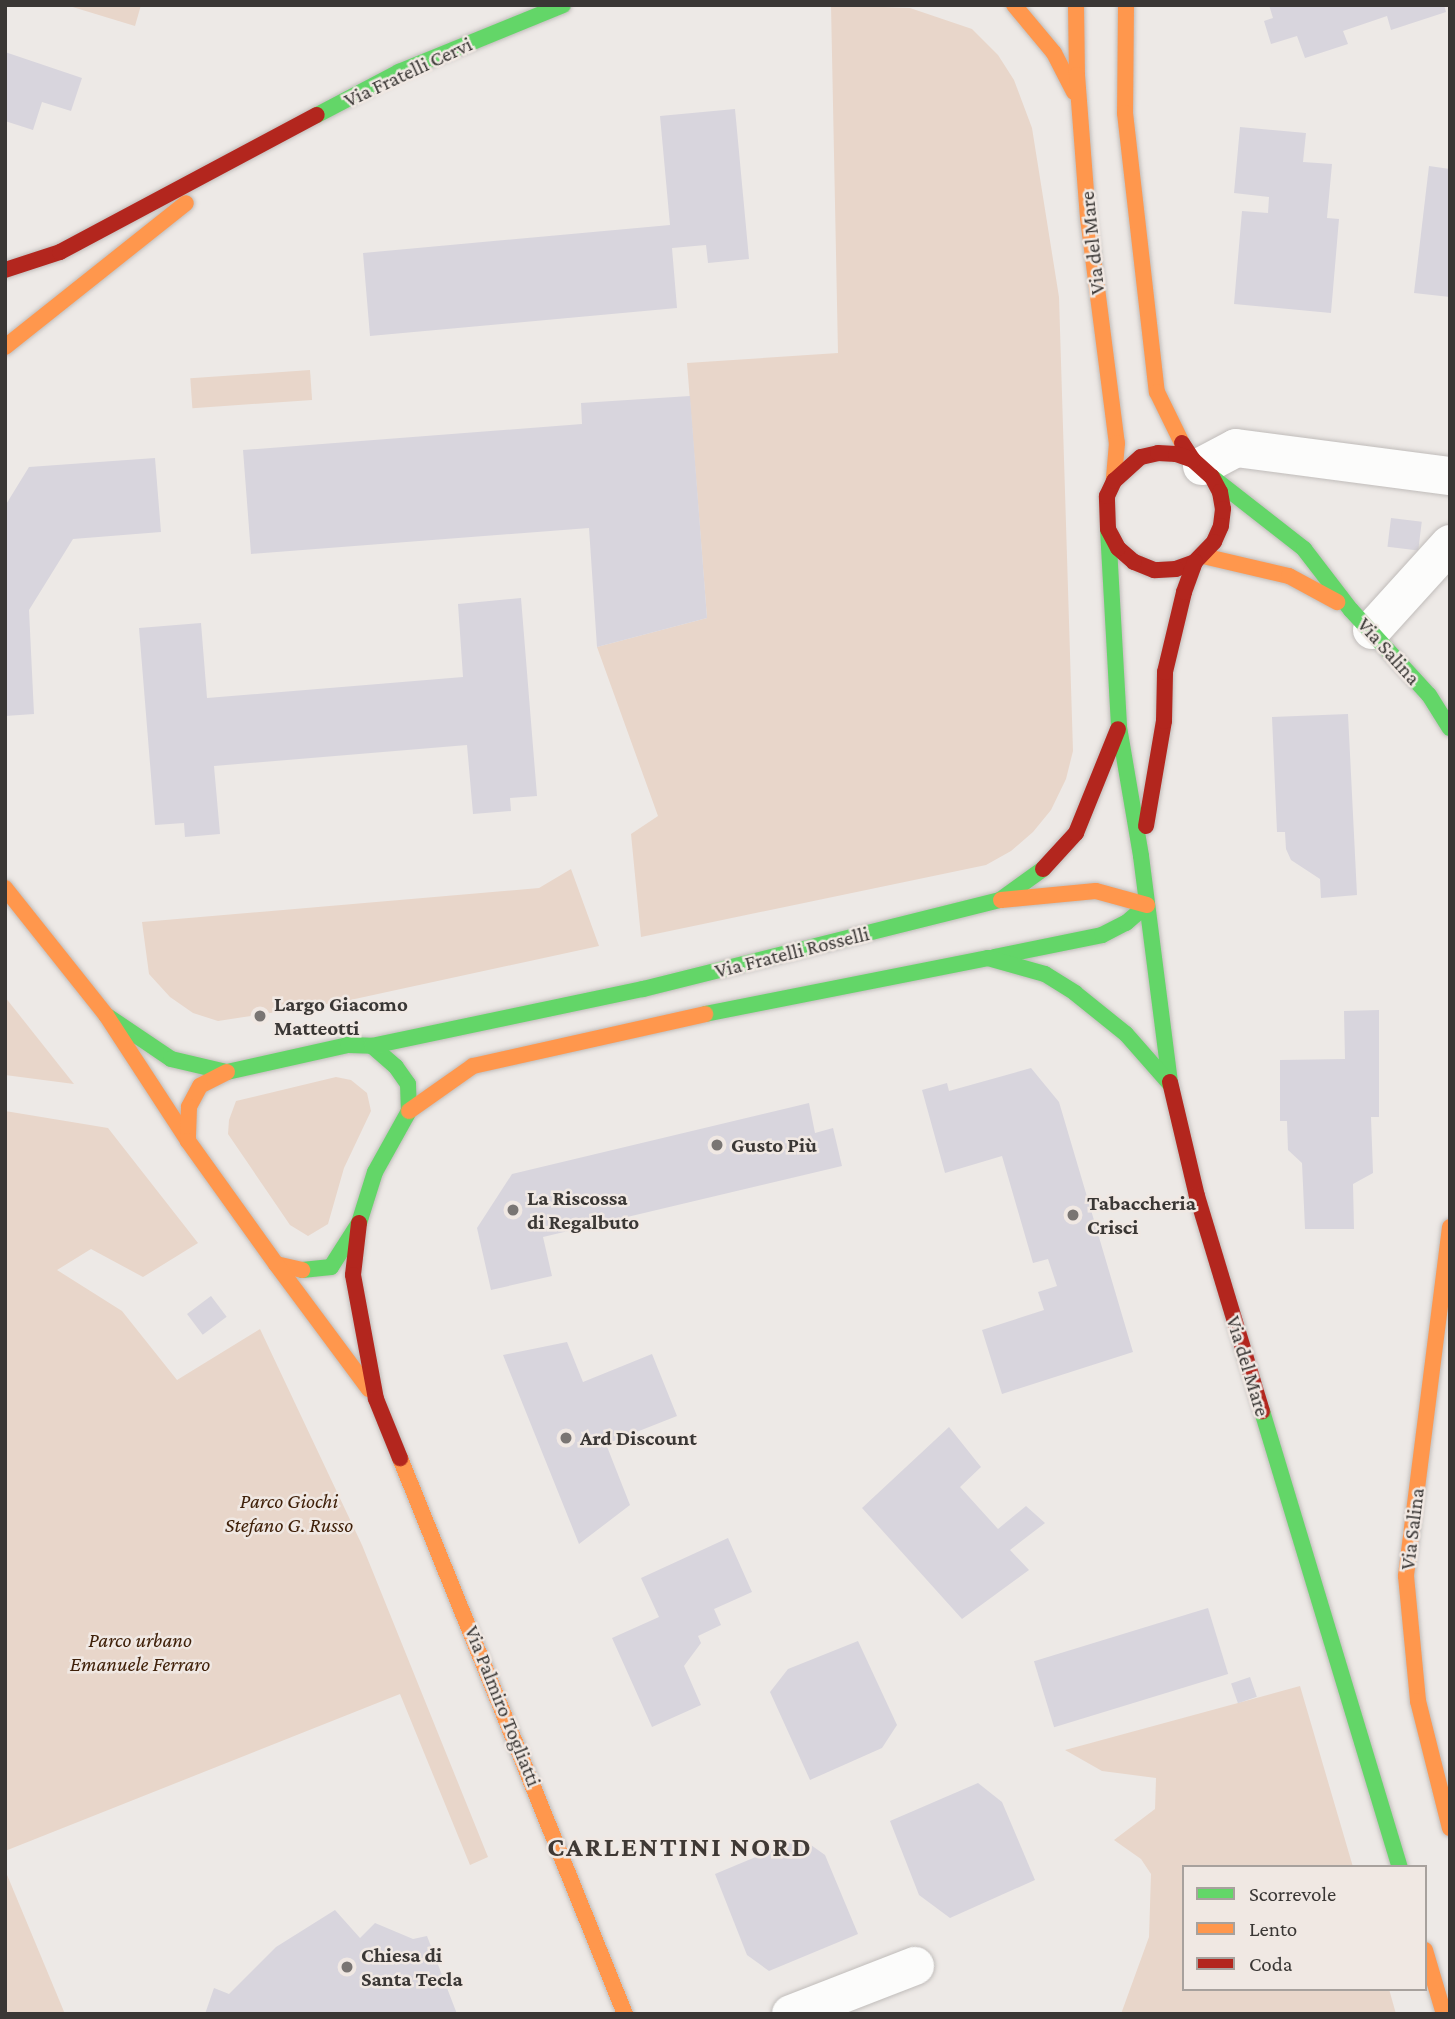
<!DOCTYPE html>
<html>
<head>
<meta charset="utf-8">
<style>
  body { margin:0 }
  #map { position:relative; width:1455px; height:2019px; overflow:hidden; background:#ede9e6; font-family:"Crimson Pro",serif }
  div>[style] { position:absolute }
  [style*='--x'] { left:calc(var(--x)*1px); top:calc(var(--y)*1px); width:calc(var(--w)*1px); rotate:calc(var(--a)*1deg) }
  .green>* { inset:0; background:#e8d6ca; transform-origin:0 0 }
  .building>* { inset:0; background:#d8d5dd; transform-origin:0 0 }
  .roads { filter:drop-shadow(0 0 2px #c0bcba) drop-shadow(0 0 2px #c0bcba) }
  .street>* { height:38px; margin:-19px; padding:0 19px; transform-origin:19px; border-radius:19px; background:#fcfcfb }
  .fast>* { height:16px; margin:-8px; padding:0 8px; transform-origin:8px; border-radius:8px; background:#63d668 }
  .slow>* { height:16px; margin:-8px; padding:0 8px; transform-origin:8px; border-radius:8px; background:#ff974d }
  .jam>* { height:16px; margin:-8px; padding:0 8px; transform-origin:8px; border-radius:8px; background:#b3261e }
  .dots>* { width:19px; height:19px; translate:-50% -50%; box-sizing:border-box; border:4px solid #f0e8e3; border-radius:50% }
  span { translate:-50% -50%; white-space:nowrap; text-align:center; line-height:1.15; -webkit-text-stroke:5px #f0e8e3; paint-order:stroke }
  .street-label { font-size:21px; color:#3a3735 }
  .poi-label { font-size:21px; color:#3a3735; font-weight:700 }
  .left { translate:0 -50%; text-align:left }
  .park-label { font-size:21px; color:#3f2009; font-style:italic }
  .district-label { font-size:28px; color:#3f3935; font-weight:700; letter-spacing:2px }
  .frame { position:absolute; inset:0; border:7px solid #3a3735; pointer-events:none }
  .legend { position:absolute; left:1182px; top:1865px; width:245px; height:126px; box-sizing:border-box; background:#f0e8e3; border:2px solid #a7a19d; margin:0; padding:9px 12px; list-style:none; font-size:21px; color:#3a3735 }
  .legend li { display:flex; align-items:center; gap:14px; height:35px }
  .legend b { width:35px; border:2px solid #a7a19d }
</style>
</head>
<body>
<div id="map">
  <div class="green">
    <div style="clip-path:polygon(66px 5px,141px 5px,135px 26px)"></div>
    <div style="clip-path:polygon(831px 5px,910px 8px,972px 29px,998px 55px,1014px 80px,1032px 128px,1059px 297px,1073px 751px,1066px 779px,1051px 810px,1033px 832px,1011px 851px,986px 865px,641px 937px,631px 834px,658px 816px,597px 647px,707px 618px,687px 363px,838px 353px)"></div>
    <div style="left:310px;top:370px;width:30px;height:120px;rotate:86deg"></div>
    <div style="clip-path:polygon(571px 869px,599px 946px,341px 1002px,218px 1021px,193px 1013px,170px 997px,149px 974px,142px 922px,539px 888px)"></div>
    <div style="clip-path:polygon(5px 997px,74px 1084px,5px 1075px)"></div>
    <div style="clip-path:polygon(336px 1077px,351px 1080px,367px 1093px,371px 1111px,344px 1168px,328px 1224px,308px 1236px,290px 1225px,228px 1134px,229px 1120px,236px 1101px)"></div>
    <div style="clip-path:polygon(5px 1111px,108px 1128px,198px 1243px,143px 1277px,91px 1249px,57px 1270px,122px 1311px,177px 1380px,260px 1329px,362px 1545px,488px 1857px,470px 1865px,400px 1694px,5px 1851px)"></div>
    <div style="clip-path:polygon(1300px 1686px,1353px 1867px,1184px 1867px,1184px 1989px,1389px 1989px,1396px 2014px,1121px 2014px,1149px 1937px,1151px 1874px,1141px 1859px,1114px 1840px,1155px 1809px,1156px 1778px,1102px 1771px,1065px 1750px)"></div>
    <div style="clip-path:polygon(5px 1870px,65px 2014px,5px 2014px)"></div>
  </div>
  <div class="building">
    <div style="clip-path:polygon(1269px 5px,1444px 5px,1446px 12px,1391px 30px,1387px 16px,1343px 31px,1348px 44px,1305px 58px,1297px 36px,1271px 44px,1264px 21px,1273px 18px)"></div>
    <div style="clip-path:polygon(5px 52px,82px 78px,71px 111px,42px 102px,33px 130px,5px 121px)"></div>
    <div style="clip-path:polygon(735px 109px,749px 259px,708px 263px,706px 245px,672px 248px,677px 308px,370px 336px,363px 253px,670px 225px,660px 116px)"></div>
    <div style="clip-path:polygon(1240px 127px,1306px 133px,1303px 162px,1332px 164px,1327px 218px,1339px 219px,1331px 313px,1234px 304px,1242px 211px,1268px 213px,1269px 197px,1234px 193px)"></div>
    <div style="clip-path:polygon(1429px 166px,1450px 169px,1450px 297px,1414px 293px)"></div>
    <div style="clip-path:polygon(690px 396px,707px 618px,597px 647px,589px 528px,251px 554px,243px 450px,582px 424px,581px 403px)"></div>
    <div style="clip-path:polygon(155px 458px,161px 532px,73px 539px,29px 610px,34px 714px,5px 716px,5px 506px,29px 467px)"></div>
    <div style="left:1391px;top:518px;width:31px;height:29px;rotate:7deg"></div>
    <div style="clip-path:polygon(521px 598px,537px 796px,510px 798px,511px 811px,473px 814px,467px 745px,214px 766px,220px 834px,185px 837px,184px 823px,155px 825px,139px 628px,201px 623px,207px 698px,463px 677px,458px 604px)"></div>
    <div style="clip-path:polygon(1348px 714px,1357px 895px,1321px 898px,1320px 879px,1291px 860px,1286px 849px,1285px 832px,1277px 832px,1272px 717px)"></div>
    <div style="clip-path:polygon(1379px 1010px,1379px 1117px,1371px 1117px,1373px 1173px,1353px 1184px,1354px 1229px,1305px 1229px,1302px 1163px,1288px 1150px,1287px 1121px,1280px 1121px,1280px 1060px,1345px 1059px,1344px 1011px)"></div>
    <div style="clip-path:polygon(1031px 1068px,1059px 1102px,1133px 1352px,1002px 1394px,982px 1330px,1044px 1310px,1038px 1292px,1057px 1286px,1048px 1259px,1033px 1263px,1002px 1156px,945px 1173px,922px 1090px,947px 1083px,949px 1091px)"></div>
    <div style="clip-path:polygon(809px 1103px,815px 1133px,833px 1128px,842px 1166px,543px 1237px,552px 1276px,491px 1290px,477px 1228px,512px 1174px)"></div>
    <div style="left:211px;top:1296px;width:26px;height:30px;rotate:53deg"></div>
    <div style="clip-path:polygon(567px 1342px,583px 1382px,652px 1354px,677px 1416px,606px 1444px,630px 1505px,579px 1544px,503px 1355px)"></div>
    <div style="clip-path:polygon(949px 1427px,981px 1467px,960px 1487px,998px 1529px,1026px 1506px,1045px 1523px,1010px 1550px,1029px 1570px,962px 1619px,862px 1508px)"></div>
    <div style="clip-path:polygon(728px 1538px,752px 1592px,714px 1609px,721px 1625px,698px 1636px,701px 1643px,684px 1666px,701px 1705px,652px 1727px,612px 1638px,659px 1617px,641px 1578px)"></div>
    <div style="left:1208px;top:1608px;width:69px;height:182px;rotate:73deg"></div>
    <div style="clip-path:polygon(858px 1641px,897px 1725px,882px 1748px,810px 1780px,770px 1692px,788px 1669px)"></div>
    <div style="left:1250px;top:1677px;width:21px;height:20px;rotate:71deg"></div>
    <div style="clip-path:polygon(978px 1783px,1002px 1802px,1035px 1880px,950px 1918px,919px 1895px,890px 1821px)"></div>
    <div style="clip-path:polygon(801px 1838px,825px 1855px,858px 1934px,769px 1971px,747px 1955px,715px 1874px)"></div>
    <div style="clip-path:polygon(335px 1910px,360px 1938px,375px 1923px,413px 1939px,427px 1936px,457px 2014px,205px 2014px,214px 1988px,229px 1994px,276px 1947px)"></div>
  </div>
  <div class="roads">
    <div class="street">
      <div style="--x:1202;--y:466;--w:38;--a:-28"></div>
      <div style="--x:1236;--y:448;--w:216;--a:7.5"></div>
      <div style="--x:1372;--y:630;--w:116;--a:-47.8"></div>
      <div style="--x:791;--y:2014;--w:133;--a:-21.2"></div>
    </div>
    <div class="fast">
      <div style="--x:317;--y:115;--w:93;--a:-27.7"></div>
      <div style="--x:399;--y:72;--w:177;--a:-22.2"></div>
      <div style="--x:1212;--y:477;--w:117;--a:38"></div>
      <div style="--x:1304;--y:549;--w:77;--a:52.4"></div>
      <div style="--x:1351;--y:610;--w:115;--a:47.5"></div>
      <div style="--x:1429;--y:695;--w:39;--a:58"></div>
      <div style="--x:1108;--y:529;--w:198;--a:86.8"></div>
      <div style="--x:1119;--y:727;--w:131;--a:80.3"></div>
      <div style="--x:1141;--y:856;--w:228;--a:82.7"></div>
      <div style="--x:994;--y:957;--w:110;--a:-11.5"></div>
      <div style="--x:1102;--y:935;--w:27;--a:-27"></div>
      <div style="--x:1126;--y:923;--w:28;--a:-41"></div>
      <div style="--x:705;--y:1014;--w:288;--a:-11.2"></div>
      <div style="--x:988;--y:958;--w:59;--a:15.7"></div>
      <div style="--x:1045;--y:974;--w:36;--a:32"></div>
      <div style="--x:1075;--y:993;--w:65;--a:38.8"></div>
      <div style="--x:1126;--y:1034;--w:67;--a:48.7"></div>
      <div style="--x:106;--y:1015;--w:78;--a:34.1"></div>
      <div style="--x:171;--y:1059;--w:57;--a:13.1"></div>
      <div style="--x:227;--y:1072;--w:124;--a:-12.6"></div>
      <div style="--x:348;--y:1045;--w:24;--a:2"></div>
      <div style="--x:372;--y:1046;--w:32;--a:41"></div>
      <div style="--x:396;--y:1067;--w:21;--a:55"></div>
      <div style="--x:408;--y:1084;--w:27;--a:88"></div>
      <div style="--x:409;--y:1111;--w:70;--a:119.1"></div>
      <div style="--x:375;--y:1172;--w:53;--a:107.4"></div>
      <div style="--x:359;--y:1223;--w:52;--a:122.5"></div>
      <div style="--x:331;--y:1267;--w:29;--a:174"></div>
      <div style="--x:372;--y:1046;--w:277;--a:-11.9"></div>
      <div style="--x:643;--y:989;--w:368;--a:-14"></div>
      <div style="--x:1000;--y:900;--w:53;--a:-35.8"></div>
      <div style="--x:1262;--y:1411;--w:476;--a:73.2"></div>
    </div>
    <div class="slow">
      <div style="--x:1014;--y:5;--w:62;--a:50.2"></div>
      <div style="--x:1054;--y:53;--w:44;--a:62.9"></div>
      <div style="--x:1076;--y:5;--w:70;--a:89.2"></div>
      <div style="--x:1077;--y:75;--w:143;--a:85.6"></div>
      <div style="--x:1088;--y:218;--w:227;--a:82.7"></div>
      <div style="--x:1117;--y:443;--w:38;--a:95"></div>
      <div style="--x:1126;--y:5;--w:108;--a:90.5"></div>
      <div style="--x:1125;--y:113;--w:281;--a:83.5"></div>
      <div style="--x:1157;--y:392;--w:57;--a:63.9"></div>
      <div style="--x:5;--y:347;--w:231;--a:-38.5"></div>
      <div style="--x:1203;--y:556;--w:88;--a:13.1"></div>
      <div style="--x:1289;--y:576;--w:55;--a:28.4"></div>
      <div style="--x:5;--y:888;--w:162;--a:51.5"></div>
      <div style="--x:106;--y:1015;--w:150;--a:56.9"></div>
      <div style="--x:1001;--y:900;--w:95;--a:-5.4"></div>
      <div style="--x:1096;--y:891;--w:53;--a:15.4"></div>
      <div style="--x:227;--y:1072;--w:30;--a:153"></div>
      <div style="--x:200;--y:1086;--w:24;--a:118"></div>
      <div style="--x:189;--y:1107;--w:34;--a:92"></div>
      <div style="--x:188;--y:1141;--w:151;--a:54.4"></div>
      <div style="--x:276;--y:1264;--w:27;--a:13"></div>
      <div style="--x:409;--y:1111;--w:78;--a:-35.1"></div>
      <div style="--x:473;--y:1066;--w:238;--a:-12.6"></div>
      <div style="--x:1450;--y:1227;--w:352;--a:97.2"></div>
      <div style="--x:1406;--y:1576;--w:126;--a:84.5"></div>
      <div style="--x:1418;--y:1701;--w:131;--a:75.9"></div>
      <div style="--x:276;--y:1264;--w:156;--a:53.4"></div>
      <div style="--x:400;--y:1458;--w:600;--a:67.97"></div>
      <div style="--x:1425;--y:1950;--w:67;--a:73.5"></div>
    </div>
    <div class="jam">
      <div style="--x:5;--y:270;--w:58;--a:-18.1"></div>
      <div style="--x:60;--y:252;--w:291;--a:-28.1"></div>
      <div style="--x:1182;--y:443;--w:20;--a:57"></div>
      <div style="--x:1193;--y:460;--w:25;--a:42"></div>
      <div style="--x:1212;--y:477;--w:17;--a:62"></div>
      <div style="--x:1220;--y:492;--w:17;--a:80"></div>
      <div style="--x:1223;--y:509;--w:17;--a:97"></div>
      <div style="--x:1221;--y:526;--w:17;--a:114"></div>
      <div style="--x:1214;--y:542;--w:28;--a:134"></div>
      <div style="--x:1195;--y:562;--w:20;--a:160"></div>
      <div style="--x:1176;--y:569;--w:22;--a:177"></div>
      <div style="--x:1154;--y:570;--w:22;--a:-158"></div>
      <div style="--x:1134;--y:562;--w:21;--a:-139"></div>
      <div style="--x:1118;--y:548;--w:21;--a:-118"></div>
      <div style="--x:1108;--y:529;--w:33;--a:-92"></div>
      <div style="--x:1107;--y:496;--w:17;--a:-65"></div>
      <div style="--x:1114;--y:481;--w:36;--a:-42"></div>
      <div style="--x:1141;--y:457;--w:17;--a:-13"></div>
      <div style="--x:1158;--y:453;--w:18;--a:3"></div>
      <div style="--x:1176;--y:454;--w:18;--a:19"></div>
      <div style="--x:1146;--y:826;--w:107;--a:-80.3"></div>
      <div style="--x:1164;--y:721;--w:49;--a:-88.8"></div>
      <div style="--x:1165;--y:672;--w:82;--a:-76.6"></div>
      <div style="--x:1184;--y:592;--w:32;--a:-70"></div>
      <div style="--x:1043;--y:869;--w:49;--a:-47.5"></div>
      <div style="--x:1076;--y:833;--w:112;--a:-68"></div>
      <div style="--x:1170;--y:1082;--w:117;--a:76.7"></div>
      <div style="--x:1197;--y:1196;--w:225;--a:73.2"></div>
      <div style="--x:359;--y:1223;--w:52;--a:96.6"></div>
      <div style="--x:353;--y:1275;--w:126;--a:79.5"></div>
      <div style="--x:376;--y:1399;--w:64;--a:67.9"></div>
    </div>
  </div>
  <div class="dots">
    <div style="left:260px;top:1016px;background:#797573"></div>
    <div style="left:717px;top:1145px;background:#797573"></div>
    <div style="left:513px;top:1210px;background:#797573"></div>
    <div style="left:1073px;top:1215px;background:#797573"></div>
    <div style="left:566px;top:1438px;background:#797573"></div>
    <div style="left:347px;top:1967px;background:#797573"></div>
  </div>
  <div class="street-label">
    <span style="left:408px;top:72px;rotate:-25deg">Via Fratelli Cervi</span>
    <span style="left:1092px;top:243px;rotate:-96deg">Via del Mare</span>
    <span style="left:1389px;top:651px;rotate:48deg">Via Salina</span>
    <span style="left:792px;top:952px;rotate:-14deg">Via Fratelli Rosselli</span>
    <span style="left:1248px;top:1366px;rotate:73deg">Via del Mare</span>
    <span style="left:1412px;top:1529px;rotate:-83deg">Via Salina</span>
    <span style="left:503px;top:1706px;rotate:68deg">Via Palmiro Togliatti</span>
  </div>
  <div class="poi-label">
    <span class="left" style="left:274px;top:1016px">Largo Giacomo<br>Matteotti</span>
    <span class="left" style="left:731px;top:1145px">Gusto Più</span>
    <span class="left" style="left:527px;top:1210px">La Riscossa<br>di Regalbuto</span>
    <span class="left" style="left:1087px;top:1215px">Tabaccheria<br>Crisci</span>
    <span class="left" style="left:580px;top:1438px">Ard Discount</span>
    <span class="left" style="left:361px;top:1967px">Chiesa di<br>Santa Tecla</span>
  </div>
  <div class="park-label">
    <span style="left:289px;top:1513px">Parco Giochi<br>Stefano G. Russo</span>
    <span style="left:140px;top:1652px">Parco urbano<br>Emanuele Ferraro</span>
  </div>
  <div class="district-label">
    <span style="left:680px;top:1847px">CARLENTINI NORD</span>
  </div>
  <div class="frame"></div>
  <ul class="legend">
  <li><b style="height:9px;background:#63d668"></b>Scorrevole</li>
  <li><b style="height:9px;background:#ff974d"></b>Lento</li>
  <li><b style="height:9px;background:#b3261e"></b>Coda</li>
  </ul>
</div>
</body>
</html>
